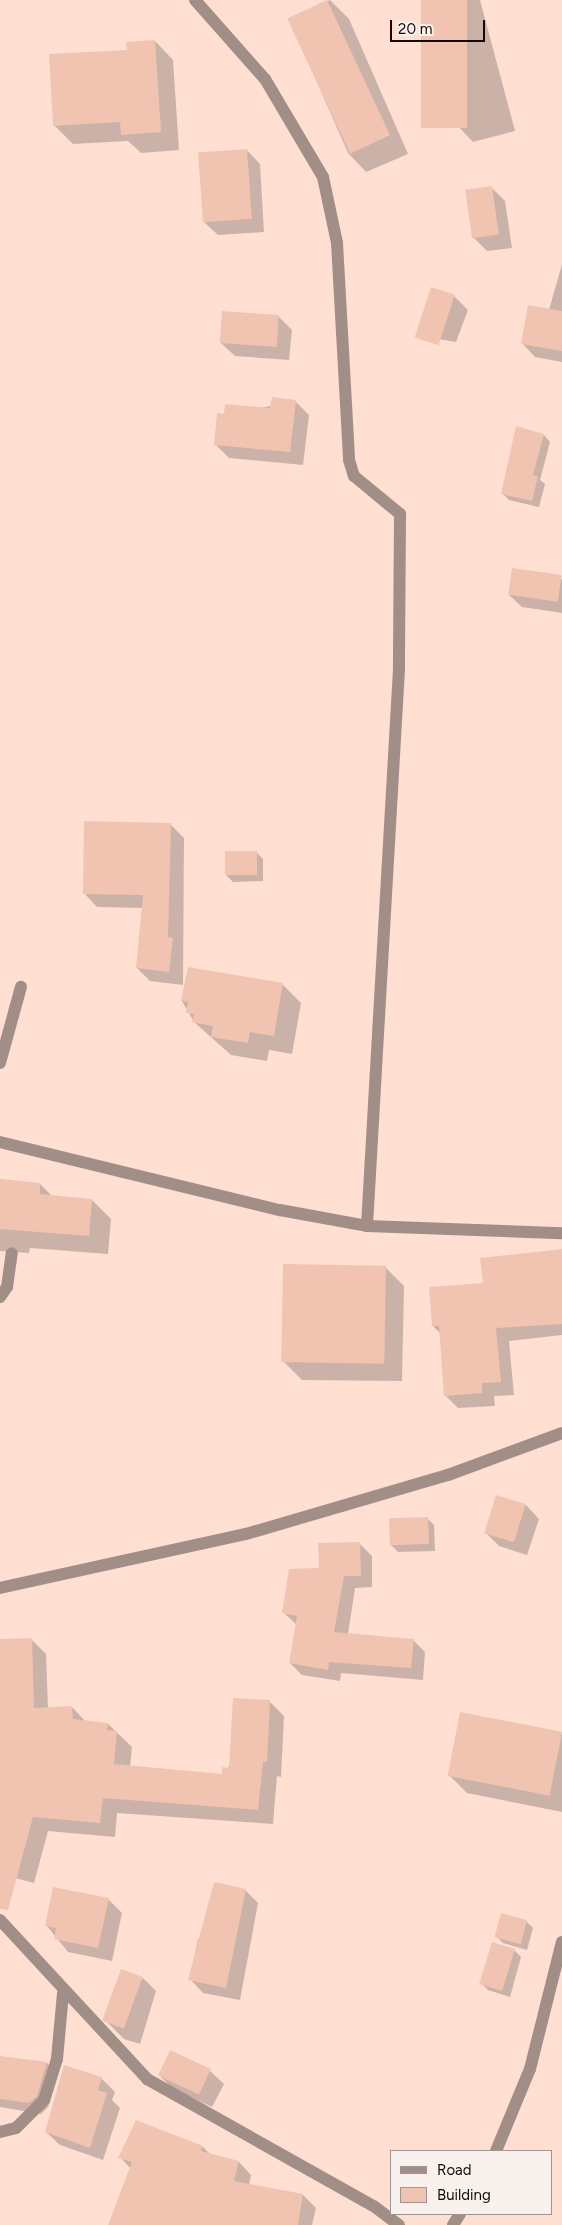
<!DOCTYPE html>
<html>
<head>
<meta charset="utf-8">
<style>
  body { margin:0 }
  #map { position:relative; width:562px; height:2225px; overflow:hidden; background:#fedfd2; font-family:Figtree,sans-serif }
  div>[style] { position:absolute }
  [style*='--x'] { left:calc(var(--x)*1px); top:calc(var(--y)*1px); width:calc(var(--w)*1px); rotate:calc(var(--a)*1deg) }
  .shadow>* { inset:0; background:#0003 }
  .building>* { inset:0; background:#f0c4b1; transform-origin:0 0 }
  .service>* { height:12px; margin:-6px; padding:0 6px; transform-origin:6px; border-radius:6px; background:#a18e86 }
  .minor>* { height:12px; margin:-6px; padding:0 6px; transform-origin:6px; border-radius:6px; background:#a18e86 }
  .tertiary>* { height:12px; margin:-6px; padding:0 6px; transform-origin:6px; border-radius:6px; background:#a18e86 }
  span { translate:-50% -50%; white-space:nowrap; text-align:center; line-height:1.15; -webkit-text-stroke:4px #f9f1ee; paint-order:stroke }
  .legend { position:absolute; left:390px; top:2150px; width:162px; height:65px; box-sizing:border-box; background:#f9f1ee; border:1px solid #9e9491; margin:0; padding:6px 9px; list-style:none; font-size:15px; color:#160905 }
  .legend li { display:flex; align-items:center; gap:10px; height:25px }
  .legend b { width:25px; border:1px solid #9e9491 }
  .scale { position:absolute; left:390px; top:20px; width:95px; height:22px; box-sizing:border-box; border:2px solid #160905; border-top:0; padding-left:6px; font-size:15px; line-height:18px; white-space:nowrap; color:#160905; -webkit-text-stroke:4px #f9f1ee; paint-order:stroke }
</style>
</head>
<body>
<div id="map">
  <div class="shadow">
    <div style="clip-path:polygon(330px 0,349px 19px,408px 154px,366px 172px,348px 153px,289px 18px)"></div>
    <div style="clip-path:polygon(422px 0,480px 0,515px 131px,473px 142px,455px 123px)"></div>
    <div style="clip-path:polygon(155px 41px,173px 60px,179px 150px,141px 153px,128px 141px,73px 144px,54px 125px)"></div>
    <div style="clip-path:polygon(247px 150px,260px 164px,264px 232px,218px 235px,204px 222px)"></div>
    <div style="clip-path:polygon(491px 187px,505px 201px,512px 248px,487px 251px,474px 238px,466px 191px)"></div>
    <div style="clip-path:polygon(562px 264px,562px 362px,535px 357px,522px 343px,549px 310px)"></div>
    <div style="clip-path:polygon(454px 296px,468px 310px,456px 342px,433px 338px)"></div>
    <div style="clip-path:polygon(278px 316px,292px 330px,289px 360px,235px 356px,221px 343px)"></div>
    <div style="clip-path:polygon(295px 401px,309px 415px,303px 465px,229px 458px,215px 444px,226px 415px)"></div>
    <div style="clip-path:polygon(544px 435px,550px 442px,540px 480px,545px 484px,539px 507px,509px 500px,502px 493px)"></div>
    <div style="clip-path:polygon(562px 579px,562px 613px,522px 607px,509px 595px)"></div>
    <div style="clip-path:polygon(170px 824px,184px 838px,183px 985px,150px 981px,137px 968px,143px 908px,97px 907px,84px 893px)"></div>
    <div style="clip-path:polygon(257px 853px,263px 859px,263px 881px,233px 882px,226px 875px)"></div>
    <div style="clip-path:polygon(282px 984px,301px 1003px,292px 1054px,269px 1050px,267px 1061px,231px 1055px,194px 1022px,182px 1001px)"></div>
    <div style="clip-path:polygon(0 1180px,40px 1184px,53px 1197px,92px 1200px,111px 1219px,108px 1254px,30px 1248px,29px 1253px,0 1251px)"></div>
    <div style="clip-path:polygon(562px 1252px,562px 1335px,509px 1341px,514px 1395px,494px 1396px,495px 1406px,458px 1408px,445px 1395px,440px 1333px,433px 1326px)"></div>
    <div style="clip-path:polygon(385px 1267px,404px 1286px,402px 1381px,302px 1380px,283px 1361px)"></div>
    <div style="clip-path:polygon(526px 1505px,539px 1519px,527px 1555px,499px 1546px,485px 1532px)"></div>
    <div style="clip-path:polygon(427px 1518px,434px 1525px,435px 1551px,398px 1552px,391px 1545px)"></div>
    <div style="clip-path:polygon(360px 1544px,372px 1556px,372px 1587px,355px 1588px,348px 1634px,413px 1640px,425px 1652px,423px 1680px,341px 1673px,340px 1681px,302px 1675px,290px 1663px,297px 1625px,284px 1613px)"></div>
    <div style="clip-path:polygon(31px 1639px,46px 1654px,48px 1708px,72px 1707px,86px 1722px,108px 1724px,132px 1747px,130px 1767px,223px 1776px,269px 1701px,284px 1716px,281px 1777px,277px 1776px,273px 1824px,117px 1813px,115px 1837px,48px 1831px,34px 1883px,0 1874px,0 1640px)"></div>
    <div style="clip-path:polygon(562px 1734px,562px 1812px,467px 1793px,449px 1775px)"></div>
    <div style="clip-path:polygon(245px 1890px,258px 1903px,240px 2000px,203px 1993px,190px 1979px,198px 1939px,203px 1940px)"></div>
    <div style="clip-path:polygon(108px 1899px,122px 1913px,112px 1961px,68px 1952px,47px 1926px)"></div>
    <div style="clip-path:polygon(526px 1921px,533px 1928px,527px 1950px,503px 1943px,496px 1936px)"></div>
    <div style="clip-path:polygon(514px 1950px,521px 1957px,510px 1997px,488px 1990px,481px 1983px)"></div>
    <div style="clip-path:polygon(143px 1978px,156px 1991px,140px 2044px,124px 2039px,106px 2021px)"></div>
    <div style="clip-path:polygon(171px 2051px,210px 2071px,224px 2084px,212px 2107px,173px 2089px,159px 2075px)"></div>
    <div style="clip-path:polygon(0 2059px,47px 2063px,58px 2075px,48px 2107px,41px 2114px,0 2107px)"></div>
    <div style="clip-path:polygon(101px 2078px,115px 2092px,112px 2100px,120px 2108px,103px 2160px,60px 2145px,46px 2132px)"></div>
    <div style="clip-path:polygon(203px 2147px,211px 2155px,239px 2162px,251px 2175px,249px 2185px,303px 2195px,316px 2208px,312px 2225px,109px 2225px,131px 2169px,120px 2157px)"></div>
  </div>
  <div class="building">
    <div style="left:327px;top:0;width:149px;height:44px;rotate:65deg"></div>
    <div style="left:421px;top:0;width:46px;height:128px"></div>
    <div style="clip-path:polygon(155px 40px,161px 132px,121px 135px,120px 122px,53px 126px,49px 54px,127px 50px,126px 42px)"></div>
    <div style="left:247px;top:149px;width:70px;height:49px;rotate:86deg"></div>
    <div style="left:492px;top:186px;width:49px;height:27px;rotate:82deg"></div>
    <div style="left:431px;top:287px;width:25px;height:53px;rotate:18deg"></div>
    <div style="clip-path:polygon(528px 305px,562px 311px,562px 351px,521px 344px)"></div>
    <div style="left:222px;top:311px;width:57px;height:32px;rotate:4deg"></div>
    <div style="clip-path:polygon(272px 397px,296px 400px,290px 452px,214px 445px,217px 413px,224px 414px,225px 404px,270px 408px)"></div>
    <div style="clip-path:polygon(516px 426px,544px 434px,533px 475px,538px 476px,532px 501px,501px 494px)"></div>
    <div style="left:512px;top:568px;width:50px;height:27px;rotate:8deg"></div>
    <div style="clip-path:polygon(84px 821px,171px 823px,168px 937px,173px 938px,169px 972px,136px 968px,143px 895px,83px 894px)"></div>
    <div style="left:225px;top:851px;width:32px;height:24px"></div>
    <div style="clip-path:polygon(188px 967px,283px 983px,274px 1036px,250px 1032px,248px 1043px,211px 1037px,213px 1026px,192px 1022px,194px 1014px,186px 1013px,188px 1002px,181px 1001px)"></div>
    <div style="clip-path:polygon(0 1179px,40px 1183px,40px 1194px,92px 1199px,89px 1236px,0 1229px)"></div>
    <div style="clip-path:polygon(562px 1249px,562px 1324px,496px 1328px,501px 1382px,482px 1383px,482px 1393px,444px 1396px,439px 1326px,432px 1326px,429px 1287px,483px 1283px,480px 1258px)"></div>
    <div style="left:283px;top:1264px;width:103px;height:98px;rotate:1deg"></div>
    <div style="left:496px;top:1495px;width:31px;height:40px;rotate:17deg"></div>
    <div style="left:428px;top:1517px;width:27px;height:39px;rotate:88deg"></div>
    <div style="clip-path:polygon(360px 1542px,361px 1576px,344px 1576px,334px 1632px,414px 1639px,411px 1668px,329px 1662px,328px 1670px,289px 1663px,297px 1616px,282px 1613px,289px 1569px,319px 1568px,318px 1543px)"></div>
    <div style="clip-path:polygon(32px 1638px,34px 1708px,72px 1706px,73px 1719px,108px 1723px,107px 1730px,117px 1731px,114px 1764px,222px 1774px,222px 1767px,229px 1768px,233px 1698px,270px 1700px,267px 1762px,263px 1762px,258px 1810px,103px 1798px,100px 1823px,33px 1817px,8px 1910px,0 1909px,0 1639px)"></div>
    <div style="left:460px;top:1712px;width:104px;height:65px;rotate:11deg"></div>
    <div style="clip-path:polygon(214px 1882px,246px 1889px,226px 1988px,188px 1980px)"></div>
    <div style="clip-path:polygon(53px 1887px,109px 1898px,98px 1948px,54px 1939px,56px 1928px,45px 1926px)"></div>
    <div style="left:501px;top:1913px;width:27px;height:25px;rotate:15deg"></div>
    <div style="left:492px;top:1942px;width:24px;height:44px;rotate:17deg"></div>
    <div style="left:121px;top:1969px;width:23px;height:55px;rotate:20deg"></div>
    <div style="left:170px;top:2050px;width:45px;height:28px;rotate:25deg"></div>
    <div style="clip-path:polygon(0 2056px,47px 2062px,37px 2096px,29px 2103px,0 2099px)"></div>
    <div style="clip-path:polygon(64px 2065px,102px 2077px,98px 2090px,107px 2093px,90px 2148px,45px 2132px)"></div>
    <div style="clip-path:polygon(136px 2120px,203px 2146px,201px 2151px,239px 2161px,234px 2181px,303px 2194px,298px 2225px,108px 2225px,132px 2162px,118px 2158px)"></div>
  </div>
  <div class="service">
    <div style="--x:0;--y:1063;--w:79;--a:-74.6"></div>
    <div style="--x:0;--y:1297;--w:12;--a:-55"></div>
    <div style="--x:7;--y:1287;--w:34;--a:-82"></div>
  </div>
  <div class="minor">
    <div style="--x:195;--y:0;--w:106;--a:48.5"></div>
    <div style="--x:265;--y:79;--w:114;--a:59.4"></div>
    <div style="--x:323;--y:177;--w:67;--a:78"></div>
    <div style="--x:337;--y:243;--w:217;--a:86.8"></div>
    <div style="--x:349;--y:460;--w:17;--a:73"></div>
    <div style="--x:354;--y:476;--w:60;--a:39.6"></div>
    <div style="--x:400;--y:514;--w:155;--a:90.4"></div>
    <div style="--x:399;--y:669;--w:558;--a:93.29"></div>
    <div style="--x:0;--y:1142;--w:288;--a:13.7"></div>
    <div style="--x:280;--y:1210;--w:88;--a:10.4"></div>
    <div style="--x:367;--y:1226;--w:195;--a:2.1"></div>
    <div style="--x:0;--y:1920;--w:217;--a:47.2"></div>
    <div style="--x:147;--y:2079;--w:261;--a:29.3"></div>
    <div style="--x:375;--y:2207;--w:30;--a:37"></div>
    <div style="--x:0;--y:2132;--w:16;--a:-14"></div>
    <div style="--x:16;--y:2128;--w:40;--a:-45"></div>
    <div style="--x:44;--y:2100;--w:43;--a:-72.4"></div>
    <div style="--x:57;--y:2059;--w:66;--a:-84.8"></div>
    <div style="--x:496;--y:2151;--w:89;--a:-67.5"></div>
    <div style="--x:530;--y:2069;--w:131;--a:-75.9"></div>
    <div style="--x:453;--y:2225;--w:13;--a:-58"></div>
  </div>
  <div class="tertiary">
    <div style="--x:0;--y:1588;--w:252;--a:-12.4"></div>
    <div style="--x:246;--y:1534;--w:210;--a:-16.3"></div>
    <div style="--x:448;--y:1475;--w:121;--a:-20.2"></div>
  </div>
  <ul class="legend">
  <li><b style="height:6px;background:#a18e86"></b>Road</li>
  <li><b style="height:14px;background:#f0c4b1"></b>Building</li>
  </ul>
  <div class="scale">20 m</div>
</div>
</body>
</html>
